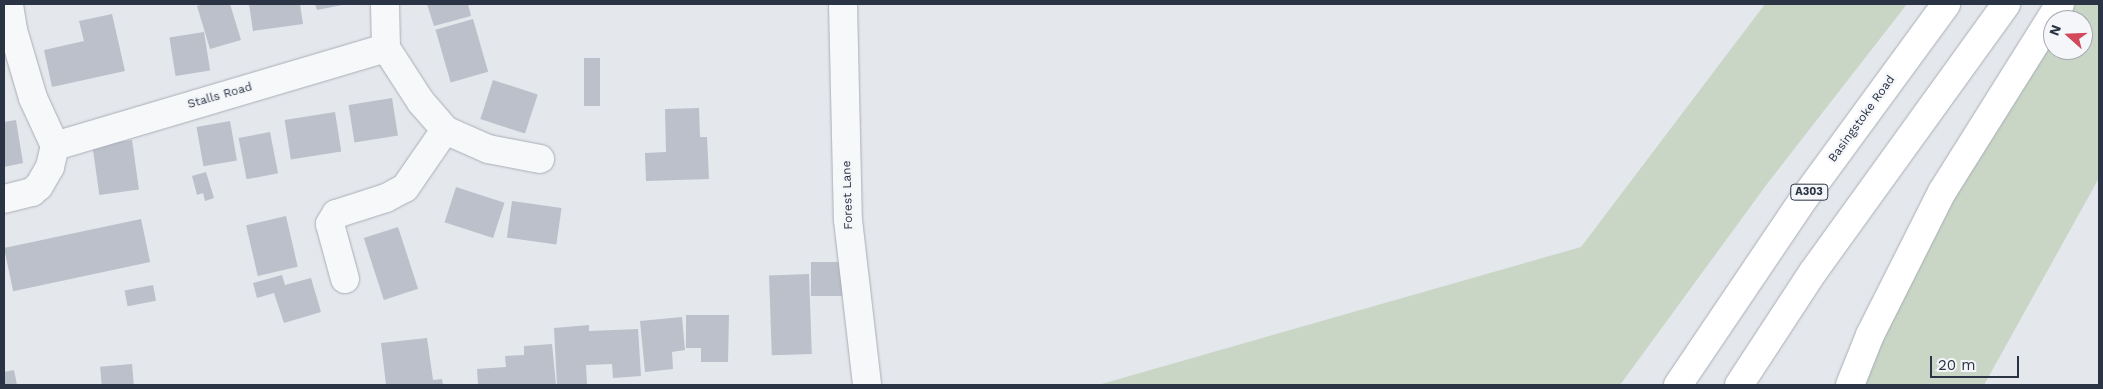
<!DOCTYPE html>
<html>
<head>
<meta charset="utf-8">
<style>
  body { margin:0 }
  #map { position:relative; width:2103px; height:389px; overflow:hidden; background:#e4e7ec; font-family:"Work Sans",sans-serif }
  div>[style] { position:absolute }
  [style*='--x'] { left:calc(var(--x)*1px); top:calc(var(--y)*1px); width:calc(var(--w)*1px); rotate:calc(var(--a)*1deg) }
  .green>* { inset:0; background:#c9d6c5 }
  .building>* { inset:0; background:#bbc0ca; transform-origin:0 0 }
  .roads { filter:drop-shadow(0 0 1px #a9aeb7) drop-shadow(0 0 1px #a9aeb7) }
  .minor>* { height:28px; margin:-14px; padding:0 14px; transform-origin:14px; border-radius:14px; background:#f7f8fa }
  .highway>* { height:28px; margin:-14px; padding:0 14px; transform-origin:14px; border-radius:14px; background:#fff }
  span { translate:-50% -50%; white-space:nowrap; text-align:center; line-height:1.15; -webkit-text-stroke:4.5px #f4f6f9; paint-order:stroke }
  .shield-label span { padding:1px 4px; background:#f4f6f9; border:1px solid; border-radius:4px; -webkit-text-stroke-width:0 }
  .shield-label { font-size:11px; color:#2b3445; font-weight:700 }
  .street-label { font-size:12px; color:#2b3445 }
  .frame { position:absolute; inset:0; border:5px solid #2b3445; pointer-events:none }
  .north { position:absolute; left:2043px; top:10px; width:50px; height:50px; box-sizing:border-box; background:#f4f6f9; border:1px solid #a4a8b1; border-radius:50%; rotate:290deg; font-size:14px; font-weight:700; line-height:20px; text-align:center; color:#2b3445 }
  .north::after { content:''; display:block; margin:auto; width:18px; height:22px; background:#d1495b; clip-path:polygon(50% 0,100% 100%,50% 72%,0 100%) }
  .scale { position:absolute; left:1930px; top:356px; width:89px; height:22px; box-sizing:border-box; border:2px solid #2b3445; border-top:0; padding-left:6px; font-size:15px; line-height:18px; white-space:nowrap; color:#2b3445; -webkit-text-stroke:4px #f4f6f9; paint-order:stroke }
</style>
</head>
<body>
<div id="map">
  <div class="green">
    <div style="clip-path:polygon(1765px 4px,1907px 4px,1767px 184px,1620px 385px,1098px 385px,1581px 247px)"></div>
    <div style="clip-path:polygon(2074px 4px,2099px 4px,2099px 178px,1984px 385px,1860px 385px,1958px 182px,2053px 37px,2053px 50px,2083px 50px,2083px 20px,2064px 20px)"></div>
  </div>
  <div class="building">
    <div style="clip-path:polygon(203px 4px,230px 4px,241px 40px,210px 49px,197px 6px)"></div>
    <div style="clip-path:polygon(249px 4px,300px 4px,303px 24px,253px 31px)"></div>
    <div style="clip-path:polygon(315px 4px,342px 4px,342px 5px,317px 10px)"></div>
    <div style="clip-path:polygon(427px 4px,468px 4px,471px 16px,434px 26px)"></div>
    <div style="clip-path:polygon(112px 14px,125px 71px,52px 87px,44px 50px,84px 41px,79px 21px)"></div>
    <div style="left:473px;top:19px;width:55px;height:39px;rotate:74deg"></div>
    <div style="left:204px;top:32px;width:39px;height:35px;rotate:81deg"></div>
    <div style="left:584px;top:58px;width:16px;height:48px"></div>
    <div style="left:493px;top:80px;width:47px;height:41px;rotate:18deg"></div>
    <div style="left:392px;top:98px;width:38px;height:44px;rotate:81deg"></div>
    <div style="clip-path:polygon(699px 108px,700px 137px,707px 137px,709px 179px,646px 181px,645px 153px,666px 152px,665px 109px)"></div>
    <div style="left:335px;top:112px;width:40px;height:51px;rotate:81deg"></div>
    <div style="clip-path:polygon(16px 120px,23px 163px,4px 167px,4px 122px)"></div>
    <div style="left:230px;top:121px;width:40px;height:34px;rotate:80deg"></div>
    <div style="left:270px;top:132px;width:42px;height:32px;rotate:79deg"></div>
    <div style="left:132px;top:140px;width:50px;height:40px;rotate:82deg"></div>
    <div style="clip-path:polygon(206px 172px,214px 198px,205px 201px,203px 193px,197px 195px,192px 176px)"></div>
    <div style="left:456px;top:187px;width:51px;height:37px;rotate:18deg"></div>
    <div style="left:512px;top:201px;width:50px;height:37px;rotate:8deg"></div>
    <div style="left:286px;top:216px;width:52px;height:41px;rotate:77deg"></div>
    <div style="left:141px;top:219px;width:44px;height:140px;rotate:78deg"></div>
    <div style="left:398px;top:227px;width:65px;height:36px;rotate:72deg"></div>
    <div style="left:811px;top:262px;width:31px;height:34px"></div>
    <div style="left:809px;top:274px;width:80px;height:40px;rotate:88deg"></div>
    <div style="clip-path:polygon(282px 275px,285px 285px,311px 278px,321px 312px,284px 323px,274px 293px,257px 298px,253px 283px)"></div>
    <div style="left:153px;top:285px;width:16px;height:29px;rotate:79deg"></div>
    <div style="clip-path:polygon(686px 315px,729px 315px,728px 362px,701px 362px,701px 348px,686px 348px)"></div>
    <div style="clip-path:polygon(682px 317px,685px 350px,672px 352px,673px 369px,645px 372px,640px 321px)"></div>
    <div style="clip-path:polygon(589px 325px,589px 331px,638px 329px,641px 376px,613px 378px,612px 364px,586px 365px,587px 385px,557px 385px,554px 328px)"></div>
    <div style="clip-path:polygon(427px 338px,433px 380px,442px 379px,443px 385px,386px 385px,381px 343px)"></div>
    <div style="clip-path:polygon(552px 344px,556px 385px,478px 385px,477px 369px,506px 367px,505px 356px,524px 355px,524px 346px)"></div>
    <div style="left:132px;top:364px;width:21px;height:32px;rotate:85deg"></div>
    <div style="clip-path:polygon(14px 370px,17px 385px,4px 385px,4px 372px)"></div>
  </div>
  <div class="roads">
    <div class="minor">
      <div style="--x:385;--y:4;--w:44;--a:88.7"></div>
      <div style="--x:386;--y:48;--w:64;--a:57.1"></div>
      <div style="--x:421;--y:102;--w:37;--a:49"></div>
      <div style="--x:843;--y:4;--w:216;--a:88.7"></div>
      <div style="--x:848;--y:220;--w:166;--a:83.4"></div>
      <div style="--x:55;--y:146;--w:345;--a:-16.5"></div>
      <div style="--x:4;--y:199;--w:29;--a:-14"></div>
      <div style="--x:32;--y:192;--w:9;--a:-41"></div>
      <div style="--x:39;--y:186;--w:22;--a:-60"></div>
      <div style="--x:50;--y:167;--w:22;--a:-77"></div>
      <div style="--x:55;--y:146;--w:53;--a:-114.6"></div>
      <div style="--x:33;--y:98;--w:71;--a:-106.4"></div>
      <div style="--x:13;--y:30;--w:26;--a:-99"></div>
      <div style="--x:345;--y:279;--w:57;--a:-105.3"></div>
      <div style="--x:330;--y:224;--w:12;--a:-59"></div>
      <div style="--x:336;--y:214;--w:52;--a:-17.7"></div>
      <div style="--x:386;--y:198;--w:21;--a:-28"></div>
      <div style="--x:405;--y:188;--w:70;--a:-55.4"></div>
      <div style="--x:445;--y:130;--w:47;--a:23.8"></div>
      <div style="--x:488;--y:149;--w:53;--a:10.9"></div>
    </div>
    <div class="highway">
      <div style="--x:1678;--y:385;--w:227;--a:-56"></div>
      <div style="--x:1805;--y:197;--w:239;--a:-53.8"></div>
      <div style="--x:1739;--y:385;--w:135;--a:-56.8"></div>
      <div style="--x:1813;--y:272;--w:330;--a:-54.2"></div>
      <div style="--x:1850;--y:385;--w:54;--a:-68.2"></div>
      <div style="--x:1870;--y:335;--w:160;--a:-63.3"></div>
      <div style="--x:1942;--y:192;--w:222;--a:-57.9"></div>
    </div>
  </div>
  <div class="shield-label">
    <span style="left:1809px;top:192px">A303</span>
  </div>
  <div class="street-label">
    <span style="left:220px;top:96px;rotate:-16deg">Stalls Road</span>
    <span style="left:1862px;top:119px;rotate:-54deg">Basingstoke Road</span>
    <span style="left:848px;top:195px;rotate:-92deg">Forest Lane</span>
  </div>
  <div class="frame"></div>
  <div class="north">N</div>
  <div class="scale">20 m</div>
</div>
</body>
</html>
